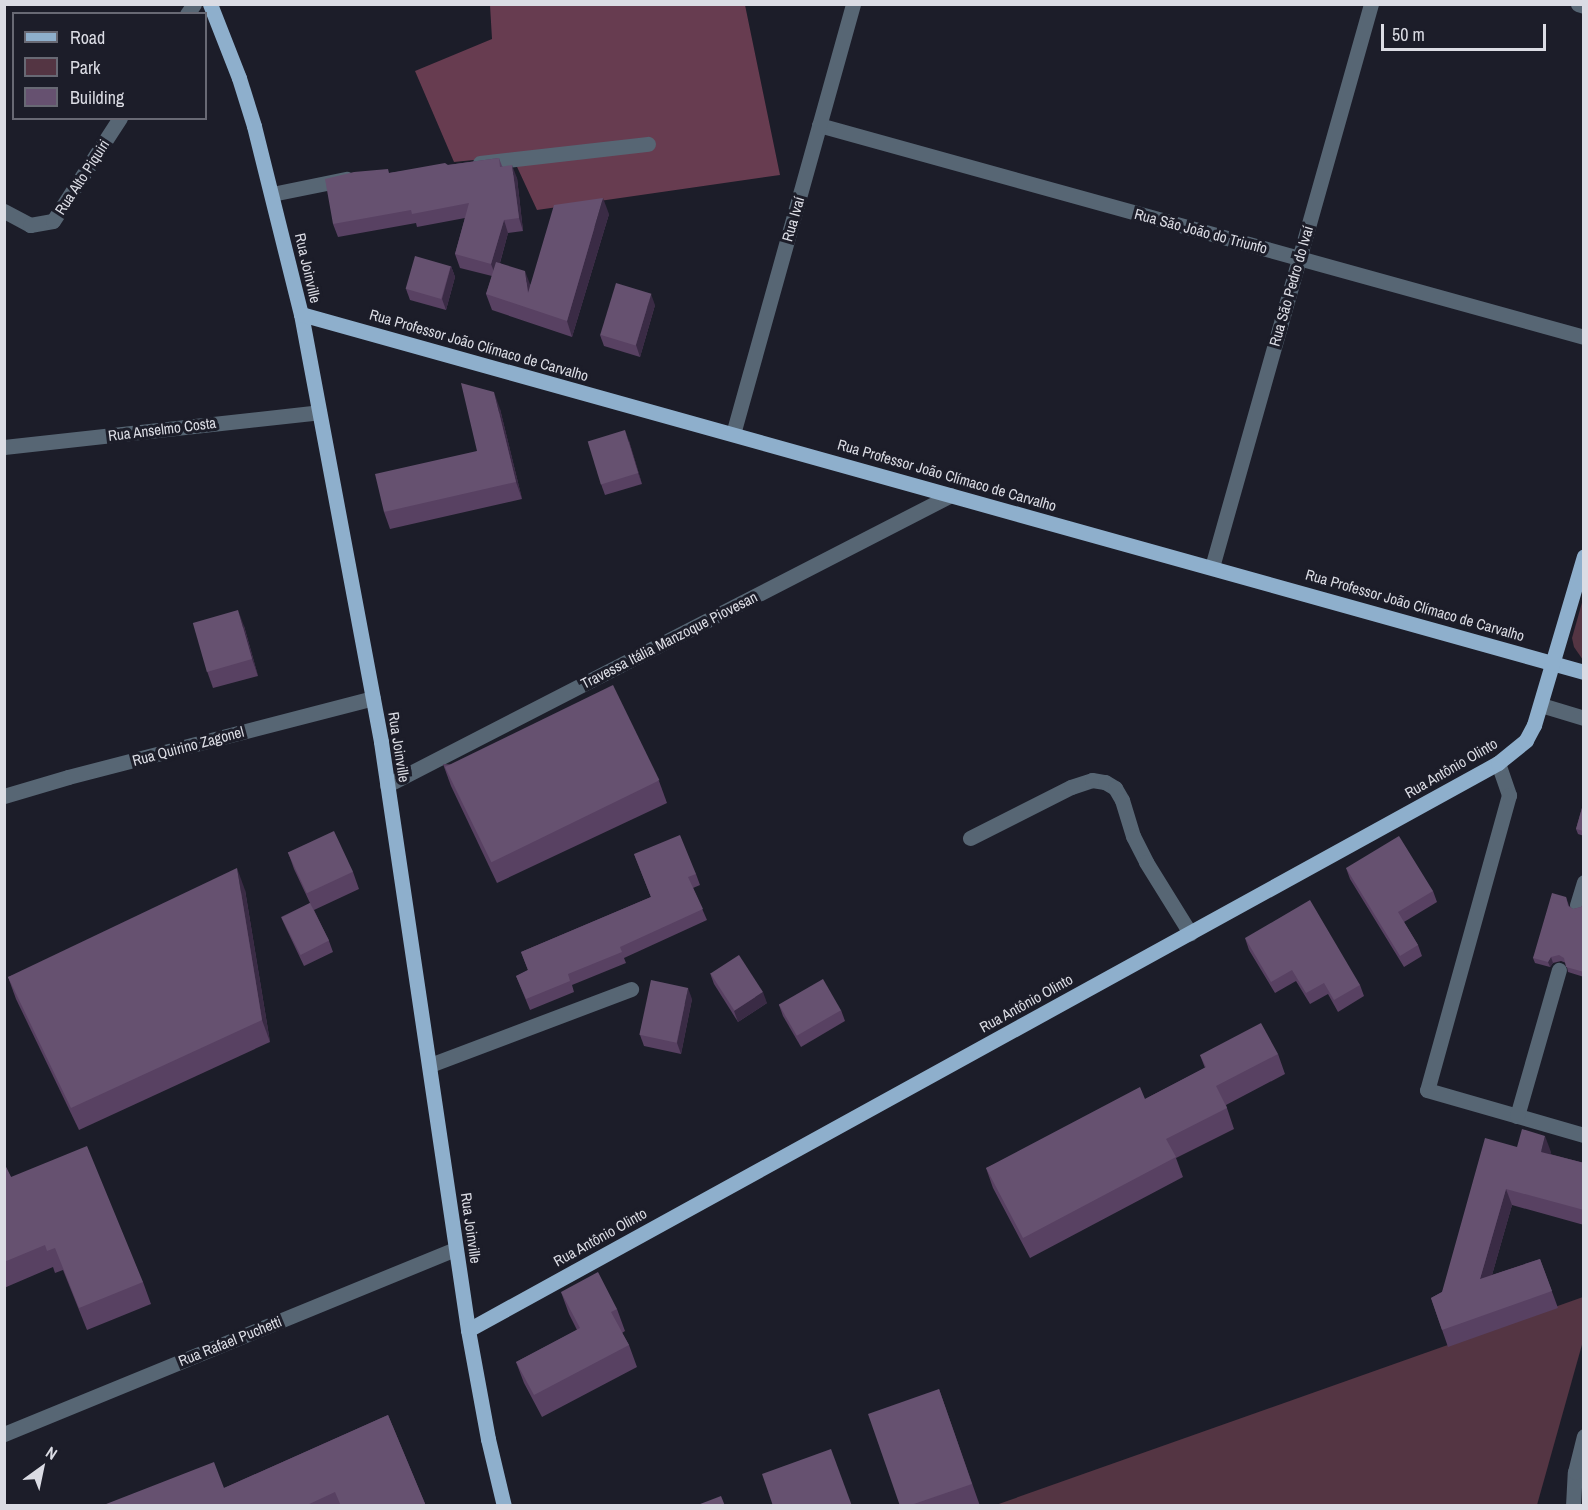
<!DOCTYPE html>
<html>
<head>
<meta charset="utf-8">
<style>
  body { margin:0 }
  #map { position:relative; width:1588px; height:1510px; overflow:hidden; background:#1c1d29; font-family:"Archivo Narrow",sans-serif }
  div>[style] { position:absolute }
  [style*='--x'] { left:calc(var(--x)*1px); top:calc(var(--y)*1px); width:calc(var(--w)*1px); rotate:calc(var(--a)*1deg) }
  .green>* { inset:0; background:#543543 }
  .forest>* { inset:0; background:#673c50 }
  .minor>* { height:15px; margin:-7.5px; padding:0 7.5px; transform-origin:7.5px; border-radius:7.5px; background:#576674 }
  .major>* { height:15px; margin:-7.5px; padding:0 7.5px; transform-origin:7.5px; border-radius:7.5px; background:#8eafcc }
  .wall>* { inset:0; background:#584162 }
  .shaded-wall>* { inset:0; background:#3a2b45 }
  .building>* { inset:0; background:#665170; transform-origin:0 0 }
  span { translate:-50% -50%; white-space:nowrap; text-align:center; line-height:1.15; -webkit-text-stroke:6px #1c1d29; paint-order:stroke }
  .street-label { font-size:15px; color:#dbdce4 }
  .frame { position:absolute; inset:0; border:6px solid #dbdce4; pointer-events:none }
  .legend { position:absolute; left:12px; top:12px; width:195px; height:108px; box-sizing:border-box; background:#1c1d29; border:2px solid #686974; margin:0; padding:8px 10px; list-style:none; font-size:18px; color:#dbdce4 }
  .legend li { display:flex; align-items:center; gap:12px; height:30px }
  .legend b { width:30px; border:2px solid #686974 }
  .north { position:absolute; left:12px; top:1438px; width:60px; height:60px; -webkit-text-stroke:4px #1c1d29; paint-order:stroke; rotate:33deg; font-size:16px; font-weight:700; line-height:24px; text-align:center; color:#dbdce4 }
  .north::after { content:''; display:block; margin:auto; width:21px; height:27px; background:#dbdce4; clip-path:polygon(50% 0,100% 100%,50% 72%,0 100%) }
  .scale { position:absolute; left:1381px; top:24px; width:165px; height:27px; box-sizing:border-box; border:3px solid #dbdce4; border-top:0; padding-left:8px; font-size:18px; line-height:21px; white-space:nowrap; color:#dbdce4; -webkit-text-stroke:4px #1c1d29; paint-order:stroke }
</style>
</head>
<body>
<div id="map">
  <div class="green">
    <div style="clip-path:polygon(1583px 599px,1583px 660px,1574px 647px,1572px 638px)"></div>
    <div style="clip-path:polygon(1583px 1297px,1583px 1341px,1537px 1505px,993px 1506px)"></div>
  </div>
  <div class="forest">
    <div style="clip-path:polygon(490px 5px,745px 5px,780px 175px,537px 210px,512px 156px,454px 162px,415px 71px,492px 39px)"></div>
  </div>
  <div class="minor">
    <div style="--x:1578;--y:4;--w:6;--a:18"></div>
    <div style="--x:187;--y:14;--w:12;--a:-55"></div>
    <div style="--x:819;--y:125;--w:794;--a:15.49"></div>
    <div style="--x:480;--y:163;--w:169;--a:-6.5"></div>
    <div style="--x:272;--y:194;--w:76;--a:-11.5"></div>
    <div style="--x:4;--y:211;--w:30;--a:28"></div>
    <div style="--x:30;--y:225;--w:23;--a:-10"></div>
    <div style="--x:53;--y:221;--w:123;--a:-57"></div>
    <div style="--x:733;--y:434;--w:446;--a:-74.4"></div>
    <div style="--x:4;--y:447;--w:317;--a:-6.3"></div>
    <div style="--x:1212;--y:567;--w:585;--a:-74.23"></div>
    <div style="--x:1541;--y:705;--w:45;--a:16.8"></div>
    <div style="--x:1498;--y:763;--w:34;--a:71"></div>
    <div style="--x:1509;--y:795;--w:306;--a:105.5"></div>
    <div style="--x:1427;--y:1090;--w:163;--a:16"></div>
    <div style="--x:387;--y:785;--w:634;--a:-27.21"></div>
    <div style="--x:4;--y:796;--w:67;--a:-16.5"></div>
    <div style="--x:68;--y:777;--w:315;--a:-14.5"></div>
    <div style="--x:970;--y:838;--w:113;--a:-26.8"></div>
    <div style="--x:1071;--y:787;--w:22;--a:-18"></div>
    <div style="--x:1092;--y:780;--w:13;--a:9"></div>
    <div style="--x:1105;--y:782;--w:12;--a:31"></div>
    <div style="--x:1115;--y:788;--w:14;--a:60"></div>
    <div style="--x:1122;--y:800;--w:38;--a:73"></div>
    <div style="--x:1133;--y:836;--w:29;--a:63"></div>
    <div style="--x:1146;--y:862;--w:84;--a:58.2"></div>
    <div style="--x:1577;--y:905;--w:24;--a:-73"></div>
    <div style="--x:430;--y:1065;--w:215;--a:-20.7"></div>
    <div style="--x:1517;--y:1116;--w:152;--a:-74"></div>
    <div style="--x:4;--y:1434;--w:488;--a:-22.3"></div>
    <div style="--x:1573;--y:1506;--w:34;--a:-87"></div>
    <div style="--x:1575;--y:1472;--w:37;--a:-76"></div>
  </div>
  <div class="major">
    <div style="--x:210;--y:4;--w:79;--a:68.6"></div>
    <div style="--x:239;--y:78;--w:50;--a:72.6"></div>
    <div style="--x:254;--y:126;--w:194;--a:76"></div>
    <div style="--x:301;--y:314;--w:435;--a:79.4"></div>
    <div style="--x:381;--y:742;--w:594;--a:81.58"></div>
    <div style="--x:468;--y:1330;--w:111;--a:79.6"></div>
    <div style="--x:488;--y:1439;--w:69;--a:76.6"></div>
    <div style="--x:301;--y:314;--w:1332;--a:15.59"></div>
    <div style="--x:468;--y:1330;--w:1176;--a:-28.83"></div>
    <div style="--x:1498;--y:763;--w:36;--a:-39"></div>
    <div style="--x:1526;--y:740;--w:17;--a:-62"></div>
    <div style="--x:1534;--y:725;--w:176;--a:-73.5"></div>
  </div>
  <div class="wall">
    <div style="clip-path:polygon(499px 158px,502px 166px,517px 178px,523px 231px,508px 233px,500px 263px,530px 285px,609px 214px,572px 337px,492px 310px,486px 294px,492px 276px,460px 268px,455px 254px,465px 218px,417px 227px,416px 223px,338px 237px,333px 224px,389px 173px)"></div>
    <div style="clip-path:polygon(451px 266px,455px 277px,446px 310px,410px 300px,406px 289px)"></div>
    <div style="clip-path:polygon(655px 305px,640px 357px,604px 346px,600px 335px)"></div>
    <div style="clip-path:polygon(500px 409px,522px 499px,390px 529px,384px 512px,477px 451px)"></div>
    <div style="clip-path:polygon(629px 441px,642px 484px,605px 495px,601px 484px)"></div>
    <div style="clip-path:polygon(244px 626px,258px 676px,213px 688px,207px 671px)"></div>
    <div style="clip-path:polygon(443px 764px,659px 781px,667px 803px,497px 883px,451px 786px)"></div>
    <div style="clip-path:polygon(1584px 801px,1584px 836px,1578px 834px,1576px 829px)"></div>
    <div style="clip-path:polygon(288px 852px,353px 872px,359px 889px,314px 910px,329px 941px,333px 952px,304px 966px,286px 928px,281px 917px,310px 903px,294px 869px)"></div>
    <div style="clip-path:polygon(634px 854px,696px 874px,700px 885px,693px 888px,707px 920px,624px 958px,626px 963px,572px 985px,574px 992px,530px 1010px,516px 976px,528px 970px,521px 952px,651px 897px)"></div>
    <div style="clip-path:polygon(1346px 868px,1433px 891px,1437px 902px,1404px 922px,1418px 945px,1422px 956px,1404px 967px,1350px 879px)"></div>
    <div style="clip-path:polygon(245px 890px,270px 1042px,79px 1130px,16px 999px,8px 977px)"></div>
    <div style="clip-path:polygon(1566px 897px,1569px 906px,1573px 909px,1581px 907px,1584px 903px,1584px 977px,1568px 972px,1566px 963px,1561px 961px,1553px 963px,1550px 967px,1535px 963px,1533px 958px)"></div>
    <div style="clip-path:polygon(1245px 938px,1360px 985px,1364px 996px,1338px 1012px,1328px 994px,1310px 1004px,1296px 981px,1275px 993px,1249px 950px)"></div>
    <div style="clip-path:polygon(710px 973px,767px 1003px,738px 1022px,714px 984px)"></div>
    <div style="clip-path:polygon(692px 999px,681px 1054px,644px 1046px,640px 1035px)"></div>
    <div style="clip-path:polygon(779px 1005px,841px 1010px,845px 1021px,801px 1047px,783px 1016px)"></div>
    <div style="clip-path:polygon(1278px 1054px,1285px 1074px,1226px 1105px,1234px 1129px,1176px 1158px,1183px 1177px,1030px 1258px,993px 1188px,986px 1168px,1145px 1099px,1205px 1068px,1200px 1055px)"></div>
    <div style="clip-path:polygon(1517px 1147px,1551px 1152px,1550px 1154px,1584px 1163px,1584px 1225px,1512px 1205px,1492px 1275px,1540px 1259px,1558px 1308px,1448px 1347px,1431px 1298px,1442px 1292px)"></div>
    <div style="clip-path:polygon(4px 1163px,11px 1177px,143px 1282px,151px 1304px,87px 1330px,63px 1270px,55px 1273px,53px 1267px,4px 1288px)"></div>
    <div style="clip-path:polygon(561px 1292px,617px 1309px,625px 1331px,622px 1333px,629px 1345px,637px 1367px,542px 1417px,524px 1383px,516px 1362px,577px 1330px,569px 1314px)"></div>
    <div style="clip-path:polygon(939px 1389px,980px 1506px,900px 1506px)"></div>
    <div style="clip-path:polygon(388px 1415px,426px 1506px,101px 1506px,224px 1488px)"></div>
  </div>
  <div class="shaded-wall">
    <div style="clip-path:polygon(512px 165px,517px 178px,523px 231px,519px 218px)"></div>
    <div style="clip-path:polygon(603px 198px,609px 214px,572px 337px,567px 321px)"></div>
    <div style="clip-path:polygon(504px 220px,508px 233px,496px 277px,491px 264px)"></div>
    <div style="clip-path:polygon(451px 266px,455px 277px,446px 310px,442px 299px)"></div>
    <div style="clip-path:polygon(525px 271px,531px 287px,528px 293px)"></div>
    <div style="clip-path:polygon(651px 294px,655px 305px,640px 357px,636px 345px)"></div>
    <div style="clip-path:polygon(494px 392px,500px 409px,522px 499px,516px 482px)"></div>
    <div style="clip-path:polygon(625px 430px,629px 441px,642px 484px,638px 473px)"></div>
    <div style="clip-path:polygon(238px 610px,244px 626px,258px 676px,252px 659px)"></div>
    <div style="clip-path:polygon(237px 868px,245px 890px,270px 1042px,262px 1020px)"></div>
    <div style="clip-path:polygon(1551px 957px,1553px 963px,1550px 967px,1548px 962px)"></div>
    <div style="clip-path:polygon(688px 988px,692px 999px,681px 1054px,677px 1043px)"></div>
    <div style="clip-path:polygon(763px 992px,767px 1003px,738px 1022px,734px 1011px)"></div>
    <div style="clip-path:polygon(1545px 1136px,1551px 1152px,1547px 1168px,1541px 1152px)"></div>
    <div style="clip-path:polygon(1506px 1189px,1512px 1205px,1486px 1296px,1480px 1279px)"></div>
  </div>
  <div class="building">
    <div style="clip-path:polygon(499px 158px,500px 167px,512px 165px,519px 218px,504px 220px,491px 264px,455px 254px,469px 203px,412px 214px,411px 210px,333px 224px,325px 179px,354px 172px,388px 169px,389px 173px,445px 163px,448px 165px)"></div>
    <div style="clip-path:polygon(603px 198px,567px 321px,486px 294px,496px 262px,525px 271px,528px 293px,554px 205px)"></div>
    <div style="left:415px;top:256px;width:37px;height:34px;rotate:16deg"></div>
    <div style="left:616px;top:283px;width:37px;height:54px;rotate:17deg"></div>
    <div style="clip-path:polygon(461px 383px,494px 392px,516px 482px,384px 512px,375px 474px,477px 451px)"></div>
    <div style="left:625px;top:430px;width:45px;height:39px;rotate:73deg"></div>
    <div style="left:238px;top:610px;width:51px;height:47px;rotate:74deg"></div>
    <div style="left:613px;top:685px;width:106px;height:187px;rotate:64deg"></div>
    <div style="clip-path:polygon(1584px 801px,1584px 831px,1576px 829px)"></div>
    <div style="left:334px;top:831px;width:45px;height:51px;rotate:65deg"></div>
    <div style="clip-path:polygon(680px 835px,696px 874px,688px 877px,703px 909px,620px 947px,622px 952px,568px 974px,570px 981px,526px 999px,516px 976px,528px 970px,521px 952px,651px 897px,634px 854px)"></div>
    <div style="clip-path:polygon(1399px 836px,1433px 891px,1398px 912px,1418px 945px,1400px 956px,1346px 868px)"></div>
    <div style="clip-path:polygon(237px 868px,262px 1020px,71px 1108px,8px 977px)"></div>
    <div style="clip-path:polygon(1552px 893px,1566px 897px,1568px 906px,1573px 909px,1581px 907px,1584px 903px,1584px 972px,1566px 967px,1564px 958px,1559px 955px,1551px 957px,1548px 962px,1533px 958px)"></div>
    <div style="clip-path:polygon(1310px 900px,1360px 985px,1334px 1000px,1324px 983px,1306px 993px,1292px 970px,1271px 982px,1245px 938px)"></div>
    <div style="left:310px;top:903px;width:42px;height:32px;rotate:63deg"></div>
    <div style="left:739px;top:955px;width:44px;height:34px;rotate:57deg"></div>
    <div style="left:823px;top:979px;width:36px;height:51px;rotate:60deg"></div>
    <div style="left:651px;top:980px;width:38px;height:56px;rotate:12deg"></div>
    <div style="clip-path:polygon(1261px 1023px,1278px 1054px,1216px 1086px,1227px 1108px,1166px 1139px,1176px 1157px,1023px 1238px,986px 1168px,1140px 1087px,1145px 1099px,1206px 1067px,1200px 1055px)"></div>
    <div style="clip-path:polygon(1522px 1129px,1545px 1136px,1541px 1152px,1584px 1163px,1584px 1210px,1506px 1189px,1480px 1279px,1540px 1259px,1552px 1291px,1442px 1330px,1431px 1298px,1442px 1292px,1485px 1138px,1517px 1147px)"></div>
    <div style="clip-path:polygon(87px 1146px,143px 1282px,79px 1308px,55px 1248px,47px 1251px,45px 1245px,4px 1262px,4px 1163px,11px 1177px)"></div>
    <div style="clip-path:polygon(598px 1272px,617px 1309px,611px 1312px,629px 1345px,534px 1395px,516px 1362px,580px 1328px,561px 1292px)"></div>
    <div style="clip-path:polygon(939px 1389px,972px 1484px,908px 1506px,900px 1506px,868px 1414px)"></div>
    <div style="clip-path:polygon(388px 1415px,426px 1506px,341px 1506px,335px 1492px,305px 1506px,101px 1506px,214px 1462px,224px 1488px)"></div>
    <div style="clip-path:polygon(831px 1449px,852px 1506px,773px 1506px,762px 1474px)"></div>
    <div style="clip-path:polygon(721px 1496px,725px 1506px,695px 1506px)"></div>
  </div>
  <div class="street-label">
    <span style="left:82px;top:177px;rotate:-57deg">Rua Alto Piquiri</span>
    <span style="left:793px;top:219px;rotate:-74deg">Rua Ivaí</span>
    <span style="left:1201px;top:231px;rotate:15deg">Rua São João do Triunfo</span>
    <span style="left:308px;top:268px;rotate:77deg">Rua Joinville</span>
    <span style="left:1291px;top:286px;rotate:-74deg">Rua São Pedro do Ivaí</span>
    <span style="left:479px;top:345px;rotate:16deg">Rua Professor João Clímaco de Carvalho</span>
    <span style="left:162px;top:429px;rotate:-7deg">Rua Anselmo Costa</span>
    <span style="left:947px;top:475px;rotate:16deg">Rua Professor João Clímaco de Carvalho</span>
    <span style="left:1415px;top:605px;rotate:16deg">Rua Professor João Clímaco de Carvalho</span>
    <span style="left:669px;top:640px;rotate:-27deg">Travessa Itália Manzoque Piovesan</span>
    <span style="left:188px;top:746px;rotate:-15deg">Rua Quirino Zagonel</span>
    <span style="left:399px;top:747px;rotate:81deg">Rua Joinville</span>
    <span style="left:1451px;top:768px;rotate:-30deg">Rua Antônio Olinto</span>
    <span style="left:1026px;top:1003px;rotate:-29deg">Rua Antônio Olinto</span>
    <span style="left:471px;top:1228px;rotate:82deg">Rua Joinville</span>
    <span style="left:600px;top:1237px;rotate:-29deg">Rua Antônio Olinto</span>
    <span style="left:230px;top:1341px;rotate:-22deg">Rua Rafael Puchetti</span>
  </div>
  <div class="frame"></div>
  <ul class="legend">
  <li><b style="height:8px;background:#8eafcc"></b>Road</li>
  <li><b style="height:16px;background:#543543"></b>Park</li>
  <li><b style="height:16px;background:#665170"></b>Building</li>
  </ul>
  <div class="north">N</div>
  <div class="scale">50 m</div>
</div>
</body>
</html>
